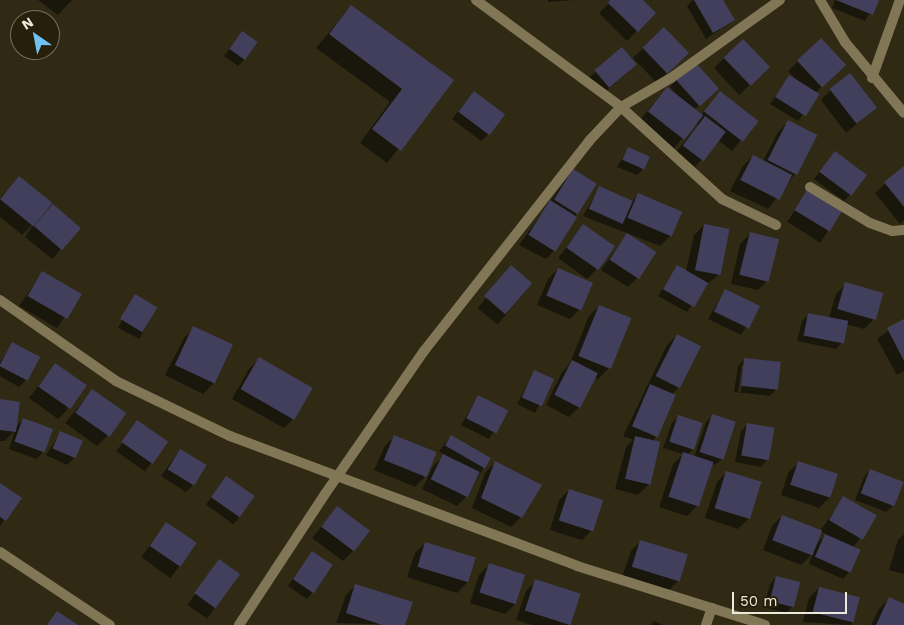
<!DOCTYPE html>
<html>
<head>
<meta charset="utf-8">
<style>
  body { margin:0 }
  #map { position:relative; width:904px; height:625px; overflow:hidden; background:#302a15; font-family:"Work Sans",sans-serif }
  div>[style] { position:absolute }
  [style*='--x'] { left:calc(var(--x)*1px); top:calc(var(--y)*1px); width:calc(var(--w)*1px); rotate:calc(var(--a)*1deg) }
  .shadow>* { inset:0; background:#0007; transform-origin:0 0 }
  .building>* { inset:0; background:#423f5d; transform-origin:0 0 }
  .minor>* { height:10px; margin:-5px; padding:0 5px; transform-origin:5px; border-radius:5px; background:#817756 }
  span { translate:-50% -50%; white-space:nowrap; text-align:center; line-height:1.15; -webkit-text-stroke:5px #26200b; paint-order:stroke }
  .north { position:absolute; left:10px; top:10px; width:50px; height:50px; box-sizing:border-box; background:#26200b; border:1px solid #76705f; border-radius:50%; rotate:327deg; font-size:14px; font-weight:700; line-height:20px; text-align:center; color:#ede9dc }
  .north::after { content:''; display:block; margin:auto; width:18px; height:22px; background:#70c1f4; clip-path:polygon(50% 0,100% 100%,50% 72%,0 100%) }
  .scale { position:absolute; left:732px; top:592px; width:115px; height:22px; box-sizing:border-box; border:2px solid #ede9dc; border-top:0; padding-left:6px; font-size:15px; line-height:18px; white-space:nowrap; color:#ede9dc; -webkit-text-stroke:4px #26200b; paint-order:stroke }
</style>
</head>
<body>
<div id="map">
  <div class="shadow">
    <div style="clip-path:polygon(38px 0,72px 0,58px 15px)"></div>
    <div style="clip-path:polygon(548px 0,574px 0,548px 2px)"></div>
    <div style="clip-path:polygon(612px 0,641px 0,655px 13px,627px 41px,599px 13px)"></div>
    <div style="clip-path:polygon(693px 0,722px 0,734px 20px,706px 39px,687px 6px)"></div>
    <div style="clip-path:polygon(835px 0,878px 0,865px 21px,832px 8px)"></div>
    <div style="clip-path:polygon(351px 6px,452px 81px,387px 163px,360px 143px,390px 102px,316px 48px)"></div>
    <div style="clip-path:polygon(242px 33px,245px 59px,238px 66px,224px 56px)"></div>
    <div style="clip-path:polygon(743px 40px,758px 77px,739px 95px,714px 68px)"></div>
    <div style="clip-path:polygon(643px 48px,677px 63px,657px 83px,633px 58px)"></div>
    <div style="clip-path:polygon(621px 49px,629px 71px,603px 94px,589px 78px)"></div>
    <div style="clip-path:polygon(798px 61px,834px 75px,815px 93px,817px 94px,798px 121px,770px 104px,789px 77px,799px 82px,788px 71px)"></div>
    <div style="clip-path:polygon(676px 80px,710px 95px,694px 110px,701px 115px,721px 92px,757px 121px,732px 151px,718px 140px,695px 167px,676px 152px,698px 125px,696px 123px,673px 149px,638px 122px,667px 88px,677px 94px,670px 87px)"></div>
    <div style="clip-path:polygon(831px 90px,876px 108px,846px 133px,821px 100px)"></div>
    <div style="clip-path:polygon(468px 99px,488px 135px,481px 141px,452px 119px)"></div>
    <div style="clip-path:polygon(788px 122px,795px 174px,768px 209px,730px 191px,743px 166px,753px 156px,763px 161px,778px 132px)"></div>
    <div style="clip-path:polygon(629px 148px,643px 169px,637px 175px,617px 167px)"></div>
    <div style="clip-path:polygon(835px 153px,851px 194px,844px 201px,814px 179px)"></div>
    <div style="clip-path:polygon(904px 167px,904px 220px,900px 224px,875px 193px)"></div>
    <div style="clip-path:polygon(573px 170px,577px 213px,556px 249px,546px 259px,519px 245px)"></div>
    <div style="clip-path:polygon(19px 178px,40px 219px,53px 206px,80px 228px,52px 259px,25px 237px,35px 222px,22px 235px,0 217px,0 198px)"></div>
    <div style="clip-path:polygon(599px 188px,631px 202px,639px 194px,670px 236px,660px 246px,583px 216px)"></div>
    <div style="left:808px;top:189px;width:39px;height:39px;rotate:32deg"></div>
    <div style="clip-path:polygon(704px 225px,718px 275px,706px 285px,687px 312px,658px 296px,677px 267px,686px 271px,694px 235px)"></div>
    <div style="clip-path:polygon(583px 226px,597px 269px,587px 279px,558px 258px)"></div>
    <div style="clip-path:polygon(750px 234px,768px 280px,758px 290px,731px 284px,740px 244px)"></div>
    <div style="clip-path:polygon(627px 235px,638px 277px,628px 287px,601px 270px)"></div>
    <div style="left:511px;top:267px;width:26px;height:53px;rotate:39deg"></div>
    <div style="clip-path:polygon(558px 269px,580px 309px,570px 319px,537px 305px,548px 279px)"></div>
    <div style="clip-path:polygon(42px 273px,80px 295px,57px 328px,19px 306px)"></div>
    <div style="clip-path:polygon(846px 284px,881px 294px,874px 319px,864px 329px,846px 324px,842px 342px,836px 349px,797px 341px,802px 321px,809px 314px,829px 318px,836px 294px)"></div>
    <div style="clip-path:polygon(725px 291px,759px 307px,741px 335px,708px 319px)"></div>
    <div style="left:135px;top:296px;width:24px;height:36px;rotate:28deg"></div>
    <div style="clip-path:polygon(599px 306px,630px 318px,608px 369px,598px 379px,594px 377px,579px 407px,569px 417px,546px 405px,562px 372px,569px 365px,589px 316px)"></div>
    <div style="clip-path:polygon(904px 320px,904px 371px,897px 375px,877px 339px)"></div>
    <div style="clip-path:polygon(194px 328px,213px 384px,203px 394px,165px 375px,184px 338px)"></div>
    <div style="clip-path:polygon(677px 335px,679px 387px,671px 395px,675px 396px,653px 442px,648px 485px,638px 495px,615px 489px,626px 447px,633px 440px,623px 436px,667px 345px)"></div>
    <div style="clip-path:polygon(13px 344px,26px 380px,19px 387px,0 376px,0 362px)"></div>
    <div style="clip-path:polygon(259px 359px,294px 418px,284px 428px,232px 399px,249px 369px)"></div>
    <div style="clip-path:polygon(evenodd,744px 359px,776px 389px,770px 396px,734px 392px,738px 366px,744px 359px,742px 365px,744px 365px,741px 392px,738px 392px,742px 365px)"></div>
    <div style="clip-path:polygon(56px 364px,68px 409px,58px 419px,29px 398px)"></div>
    <div style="left:534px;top:371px;width:20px;height:37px;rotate:27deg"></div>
    <div style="clip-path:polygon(92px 391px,107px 436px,97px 446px,65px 423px)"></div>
    <div style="clip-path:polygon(478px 396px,507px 410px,489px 439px,461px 425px)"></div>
    <div style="clip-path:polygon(0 400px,15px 428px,24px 419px,43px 452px,37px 459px,9px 449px,15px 430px,5px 441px,0 441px)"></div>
    <div style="clip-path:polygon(712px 416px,734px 423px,722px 459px,715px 465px,711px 464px,697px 506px,687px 516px,659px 507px,673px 464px,683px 454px,663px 448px,672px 423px,678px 417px,693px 449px,687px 455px,694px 457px,706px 422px)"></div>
    <div style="left:137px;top:422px;width:35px;height:36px;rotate:35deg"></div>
    <div style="clip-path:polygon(748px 424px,767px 460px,761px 467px,735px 462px,741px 431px)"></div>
    <div style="clip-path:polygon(61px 432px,74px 458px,67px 465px,46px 455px)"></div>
    <div style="clip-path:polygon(395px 436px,425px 477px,415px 487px,374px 470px,385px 446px)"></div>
    <div style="clip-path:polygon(451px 436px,489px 459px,467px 496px,457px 506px,422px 489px,433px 466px,445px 455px,439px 451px)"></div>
    <div style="clip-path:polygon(180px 450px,193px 485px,186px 492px,161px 476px)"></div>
    <div style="clip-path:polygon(495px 463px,521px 517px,511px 527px,472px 508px,485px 473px)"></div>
    <div style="clip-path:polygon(798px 463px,830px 497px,819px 508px,781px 495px,788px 473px)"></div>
    <div style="clip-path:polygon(870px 470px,893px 506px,886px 512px,855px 500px,864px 477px)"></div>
    <div style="clip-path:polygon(727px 472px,748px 519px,738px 529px,705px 518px,717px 482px)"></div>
    <div style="left:226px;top:477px;width:34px;height:34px;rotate:36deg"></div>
    <div style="clip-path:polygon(0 484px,20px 498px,0 526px)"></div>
    <div style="clip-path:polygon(569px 490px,592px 530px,582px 540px,550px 530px,559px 500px)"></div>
    <div style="clip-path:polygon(evenodd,844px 498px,875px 516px,853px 548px,849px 572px,843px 579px,809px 564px,813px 553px,801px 565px,763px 550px,772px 526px,782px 516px,820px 531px,844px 498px,820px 531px,826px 534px,815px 546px,820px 531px)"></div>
    <div style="clip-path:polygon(337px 508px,353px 551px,343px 561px,312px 538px)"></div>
    <div style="left:166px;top:523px;width:36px;height:42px;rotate:36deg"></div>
    <div style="clip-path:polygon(904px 534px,904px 574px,889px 570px,898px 540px)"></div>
    <div style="clip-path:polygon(641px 541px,678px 581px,668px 591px,622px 577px,631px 551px)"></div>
    <div style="clip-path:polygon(425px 543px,474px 559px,467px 583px,457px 593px,407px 577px,415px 553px)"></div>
    <div style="clip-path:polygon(312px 552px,313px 592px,307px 599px,288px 586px)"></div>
    <div style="left:219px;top:560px;width:24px;height:55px;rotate:35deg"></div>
    <div style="clip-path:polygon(489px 565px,524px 576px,515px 604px,505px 614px,470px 603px,479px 575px)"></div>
    <div style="clip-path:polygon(776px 577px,793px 606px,786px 613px,764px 607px,770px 584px)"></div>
    <div style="clip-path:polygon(536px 581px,579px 595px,569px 625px,532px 625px,516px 620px,526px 591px)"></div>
    <div style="clip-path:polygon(356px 585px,404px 625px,336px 623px,346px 595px)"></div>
    <div style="clip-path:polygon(819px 588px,853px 622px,850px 625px,803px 622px,809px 598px)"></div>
    <div style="clip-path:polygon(889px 599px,904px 606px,904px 625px,871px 625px,879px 609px)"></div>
    <div style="clip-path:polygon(654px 621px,663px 625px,650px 625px)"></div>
  </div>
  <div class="building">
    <div style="clip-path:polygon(610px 0,643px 0,656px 13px,638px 32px,608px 3px)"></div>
    <div style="clip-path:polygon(694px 0,723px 0,735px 20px,713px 33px)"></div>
    <div style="clip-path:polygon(836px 0,879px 0,873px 15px)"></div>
    <div style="clip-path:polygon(351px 5px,454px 80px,401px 151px,372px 129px,402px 89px,329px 34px)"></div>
    <div style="left:664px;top:27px;width:36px;height:30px;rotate:46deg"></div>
    <div style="left:242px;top:31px;width:19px;height:22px;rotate:35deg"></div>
    <div style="left:821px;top:38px;width:37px;height:33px;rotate:47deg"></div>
    <div style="left:743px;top:39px;width:39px;height:27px;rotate:46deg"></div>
    <div style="left:622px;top:47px;width:23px;height:36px;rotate:50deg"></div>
    <div style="left:695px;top:62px;width:36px;height:26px;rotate:48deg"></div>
    <div style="left:850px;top:73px;width:44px;height:26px;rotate:52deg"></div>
    <div style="left:789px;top:75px;width:36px;height:26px;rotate:32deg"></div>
    <div style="left:667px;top:87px;width:46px;height:31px;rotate:38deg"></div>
    <div style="left:474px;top:91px;width:39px;height:26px;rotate:37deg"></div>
    <div style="left:720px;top:91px;width:49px;height:26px;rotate:38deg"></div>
    <div style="left:705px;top:116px;width:26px;height:37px;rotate:37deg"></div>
    <div style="left:788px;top:120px;width:33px;height:45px;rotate:27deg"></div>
    <div style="left:628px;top:147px;width:24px;height:14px;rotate:24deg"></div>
    <div style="left:835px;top:151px;width:40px;height:26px;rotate:37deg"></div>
    <div style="left:753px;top:155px;width:44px;height:28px;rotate:27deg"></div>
    <div style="clip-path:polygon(904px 166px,904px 207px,884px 182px)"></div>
    <div style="left:573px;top:169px;width:28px;height:36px;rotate:32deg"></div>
    <div style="left:19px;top:176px;width:43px;height:30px;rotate:39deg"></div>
    <div style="left:599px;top:186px;width:37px;height:25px;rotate:24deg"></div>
    <div style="left:808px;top:188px;width:41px;height:26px;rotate:31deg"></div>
    <div style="left:638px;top:193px;width:48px;height:27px;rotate:23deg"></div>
    <div style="left:550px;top:200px;width:32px;height:41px;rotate:32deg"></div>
    <div style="left:53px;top:204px;width:37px;height:29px;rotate:41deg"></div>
    <div style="left:583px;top:224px;width:39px;height:29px;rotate:35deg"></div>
    <div style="left:704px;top:224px;width:26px;height:47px;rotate:11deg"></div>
    <div style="left:750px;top:232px;width:30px;height:44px;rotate:14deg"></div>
    <div style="left:627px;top:233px;width:35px;height:32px;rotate:33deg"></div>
    <div style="left:511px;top:265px;width:28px;height:41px;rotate:41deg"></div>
    <div style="left:677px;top:265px;width:36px;height:28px;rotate:30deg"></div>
    <div style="left:558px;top:268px;width:38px;height:30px;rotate:23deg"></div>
    <div style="left:42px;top:271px;width:46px;height:29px;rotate:30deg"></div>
    <div style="left:845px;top:282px;width:40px;height:28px;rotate:16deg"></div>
    <div style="left:725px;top:289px;width:39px;height:25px;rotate:26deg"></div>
    <div style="left:135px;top:294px;width:26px;height:29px;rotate:31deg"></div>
    <div style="left:599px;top:305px;width:35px;height:55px;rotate:22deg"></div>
    <div style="left:808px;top:313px;width:41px;height:23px;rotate:11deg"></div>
    <div style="clip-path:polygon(904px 319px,904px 361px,887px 328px)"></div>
    <div style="left:193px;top:326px;width:44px;height:43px;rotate:25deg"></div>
    <div style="left:677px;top:334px;width:27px;height:47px;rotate:27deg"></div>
    <div style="left:12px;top:342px;width:32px;height:27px;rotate:28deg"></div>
    <div style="left:259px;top:357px;width:62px;height:37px;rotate:30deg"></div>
    <div style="left:744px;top:358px;width:37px;height:28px;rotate:6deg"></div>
    <div style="left:572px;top:360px;width:29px;height:39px;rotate:27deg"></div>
    <div style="left:55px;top:363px;width:39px;height:29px;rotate:35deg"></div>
    <div style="left:534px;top:370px;width:22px;height:30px;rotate:24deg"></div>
    <div style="left:650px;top:384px;width:28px;height:46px;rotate:23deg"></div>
    <div style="left:92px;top:389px;width:42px;height:29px;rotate:35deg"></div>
    <div style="left:478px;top:395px;width:34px;height:26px;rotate:27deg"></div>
    <div style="clip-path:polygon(0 399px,20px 402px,16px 432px,0 430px)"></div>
    <div style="left:712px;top:414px;width:25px;height:40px;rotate:18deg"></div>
    <div style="left:678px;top:415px;width:26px;height:28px;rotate:18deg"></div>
    <div style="left:23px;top:418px;width:32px;height:25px;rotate:20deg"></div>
    <div style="left:137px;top:420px;width:38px;height:27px;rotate:35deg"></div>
    <div style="left:747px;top:423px;width:28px;height:33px;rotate:10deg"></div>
    <div style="left:60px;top:431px;width:25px;height:19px;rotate:23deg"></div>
    <div style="left:394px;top:435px;width:46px;height:27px;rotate:22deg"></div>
    <div style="left:451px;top:435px;width:46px;height:12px;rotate:30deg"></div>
    <div style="left:635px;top:436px;width:26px;height:44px;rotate:13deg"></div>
    <div style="left:180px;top:449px;width:31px;height:24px;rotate:31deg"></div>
    <div style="left:683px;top:452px;width:32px;height:47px;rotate:18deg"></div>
    <div style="left:443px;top:454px;width:41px;height:28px;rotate:26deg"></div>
    <div style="clip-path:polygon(495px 461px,542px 485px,522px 518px,481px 498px)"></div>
    <div style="left:798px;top:461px;width:42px;height:25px;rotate:18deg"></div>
    <div style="left:870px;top:469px;width:36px;height:26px;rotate:21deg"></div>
    <div style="left:726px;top:471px;width:37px;height:39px;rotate:17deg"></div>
    <div style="left:226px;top:476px;width:35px;height:26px;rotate:35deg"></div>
    <div style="clip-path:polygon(0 483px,22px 498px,6px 521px,0 517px)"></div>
    <div style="left:569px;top:489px;width:36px;height:33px;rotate:18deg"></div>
    <div style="left:843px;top:496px;width:39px;height:28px;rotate:30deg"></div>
    <div style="left:337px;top:506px;width:41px;height:26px;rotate:37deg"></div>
    <div style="left:782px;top:515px;width:43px;height:27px;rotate:21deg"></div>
    <div style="left:166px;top:522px;width:37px;height:29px;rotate:34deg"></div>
    <div style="left:825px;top:534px;width:39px;height:25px;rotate:24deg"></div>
    <div style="left:640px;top:540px;width:50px;height:28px;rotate:17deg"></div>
    <div style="left:425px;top:542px;width:53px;height:26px;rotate:17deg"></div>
    <div style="left:312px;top:551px;width:25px;height:34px;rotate:34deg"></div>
    <div style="left:219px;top:559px;width:26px;height:42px;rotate:36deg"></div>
    <div style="left:489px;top:563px;width:38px;height:31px;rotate:18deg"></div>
    <div style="left:776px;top:576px;width:25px;height:26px;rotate:14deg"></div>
    <div style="left:535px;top:579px;width:48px;height:33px;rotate:18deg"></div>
    <div style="clip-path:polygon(355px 584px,413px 602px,405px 625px,382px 625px,346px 613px)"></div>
    <div style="left:819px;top:587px;width:42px;height:26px;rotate:14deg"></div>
    <div style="clip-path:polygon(889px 597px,904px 604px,904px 625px,876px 625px)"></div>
    <div style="clip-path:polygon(57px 611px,78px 625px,47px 625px)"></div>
  </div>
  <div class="minor">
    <div style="--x:476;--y:0;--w:180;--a:36.4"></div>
    <div style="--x:621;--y:107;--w:137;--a:42.3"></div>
    <div style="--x:722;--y:199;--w:60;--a:25.7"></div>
    <div style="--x:820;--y:0;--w:49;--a:59.2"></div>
    <div style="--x:845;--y:42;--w:92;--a:50.3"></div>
    <div style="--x:872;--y:78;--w:83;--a:-70.3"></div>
    <div style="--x:810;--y:187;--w:70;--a:31"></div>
    <div style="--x:870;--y:223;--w:23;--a:20"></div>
    <div style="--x:892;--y:231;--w:12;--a:-5"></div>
    <div style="--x:0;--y:300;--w:141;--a:34.9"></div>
    <div style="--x:116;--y:381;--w:127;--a:25.8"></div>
    <div style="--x:230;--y:436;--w:371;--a:20.5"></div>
    <div style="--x:577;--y:566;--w:197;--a:17.4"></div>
    <div style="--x:0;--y:552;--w:132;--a:33.6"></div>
    <div style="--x:239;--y:625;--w:157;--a:-56.7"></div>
    <div style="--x:325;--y:494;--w:174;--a:-55.3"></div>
    <div style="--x:424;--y:351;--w:267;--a:-51.8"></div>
    <div style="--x:589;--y:141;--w:47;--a:-46.7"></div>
    <div style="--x:621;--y:107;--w:58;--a:-30.1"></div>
    <div style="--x:671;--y:78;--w:134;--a:-35.6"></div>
    <div style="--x:706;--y:625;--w:18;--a:-71"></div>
  </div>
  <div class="north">N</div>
  <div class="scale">50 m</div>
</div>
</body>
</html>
